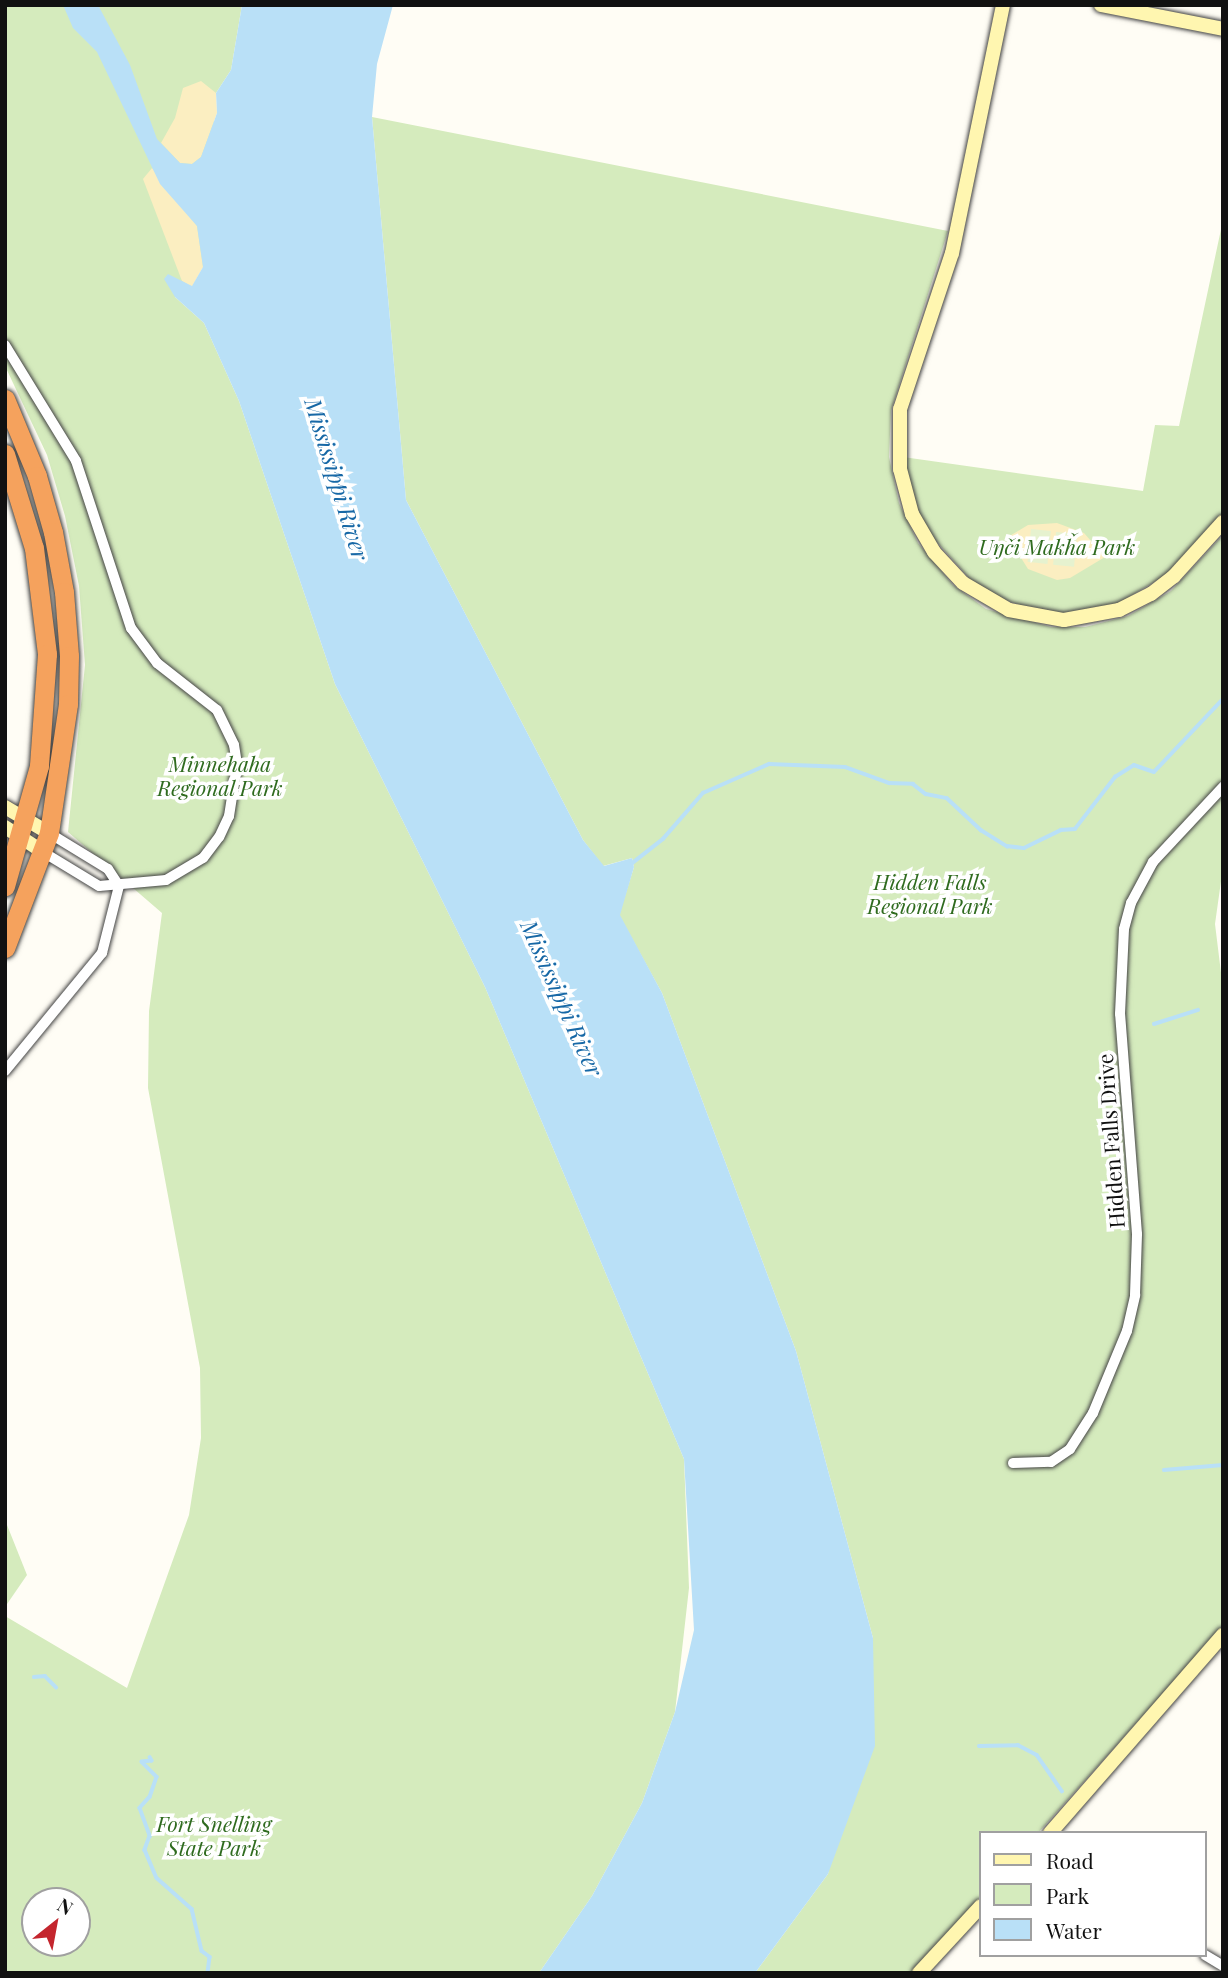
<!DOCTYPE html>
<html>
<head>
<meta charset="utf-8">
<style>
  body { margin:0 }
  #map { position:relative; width:1228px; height:1978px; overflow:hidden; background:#fffdf5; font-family:"Playfair Display",serif }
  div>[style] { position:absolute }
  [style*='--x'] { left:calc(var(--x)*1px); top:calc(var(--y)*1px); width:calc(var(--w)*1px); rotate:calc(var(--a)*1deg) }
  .green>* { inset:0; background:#d5ebbd }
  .sand>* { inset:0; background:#fbeec1 }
  .pitch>* { inset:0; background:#e6f2cf; transform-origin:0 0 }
  .water>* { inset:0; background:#b9e0f7 }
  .stream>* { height:3.5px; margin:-1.75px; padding:0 1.75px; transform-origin:1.75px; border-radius:1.75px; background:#b9e0f7 }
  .roads { filter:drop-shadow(0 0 2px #444) drop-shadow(0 0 2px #444) }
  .street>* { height:10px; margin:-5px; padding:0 5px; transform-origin:5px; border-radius:5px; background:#fff }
  .secondary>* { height:14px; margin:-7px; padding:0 7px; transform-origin:7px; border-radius:7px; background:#fff6b0 }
  .highway>* { height:19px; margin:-9.5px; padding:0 9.5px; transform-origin:9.5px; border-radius:9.5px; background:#f5a25d }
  span { translate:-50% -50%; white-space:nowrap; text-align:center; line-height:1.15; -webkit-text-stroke:7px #fff; paint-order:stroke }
  .park-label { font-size:21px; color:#2f6b1f; font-style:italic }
  .street-label { font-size:21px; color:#111 }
  .water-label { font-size:23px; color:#1768a6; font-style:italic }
  .frame { position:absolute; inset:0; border:7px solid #111; pointer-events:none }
  .legend { position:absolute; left:979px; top:1831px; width:228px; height:126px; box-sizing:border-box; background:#fff; border:2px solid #a0a0a0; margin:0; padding:9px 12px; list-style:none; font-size:21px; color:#111 }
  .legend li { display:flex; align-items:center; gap:14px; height:35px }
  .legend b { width:35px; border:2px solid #a0a0a0 }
  .north { position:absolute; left:21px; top:1887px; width:70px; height:70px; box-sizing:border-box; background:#fff; border:2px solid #a0a0a0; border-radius:50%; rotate:31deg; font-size:19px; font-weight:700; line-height:28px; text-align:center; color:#111 }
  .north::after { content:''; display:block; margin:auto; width:24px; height:32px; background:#c4262e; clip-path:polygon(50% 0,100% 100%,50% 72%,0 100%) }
</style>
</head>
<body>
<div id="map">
  <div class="green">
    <div style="clip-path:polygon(evenodd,5px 5px,242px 5px,231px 70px,216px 93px,203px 267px,175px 297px,204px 323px,239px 401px,335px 684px,485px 987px,684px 1459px,689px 1588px,675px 1712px,642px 1803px,592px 1896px,539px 1973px,5px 1973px,5px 1616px,127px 1688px,189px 1515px,201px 1438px,200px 1368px,148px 1088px,149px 1011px,162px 913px,68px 832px,85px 665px,79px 586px,65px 516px,47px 455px,5px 366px,5px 5px,35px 1901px,77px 1901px,77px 1943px,35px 1943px,35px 1901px)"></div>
    <div style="clip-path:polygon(372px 117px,948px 231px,891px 411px,889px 457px,899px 503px,918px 543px,953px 585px,986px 609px,1051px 627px,1085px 627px,1128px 616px,1171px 591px,1223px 535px,1223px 867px,1215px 924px,1223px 989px,1223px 1626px,1038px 1833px,981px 1833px,981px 1896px,912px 1973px,755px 1973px,828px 1874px,873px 1673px,873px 1638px,796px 1351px,662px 993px,619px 915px,634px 867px,632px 858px,603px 866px,583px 840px,406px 500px)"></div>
    <div style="clip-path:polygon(1223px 220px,1223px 513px,1166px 575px,1117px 604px,1061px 614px,1032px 609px,999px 598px,970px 579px,927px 531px,911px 495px,903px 457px,1143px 491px,1155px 425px,1179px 426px)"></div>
    <div style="clip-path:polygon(5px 1520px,27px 1575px,5px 1607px)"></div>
  </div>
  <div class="sand">
    <div style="clip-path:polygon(201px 81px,216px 93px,217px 113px,201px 157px,192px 164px,180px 163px,161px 143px,175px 118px,183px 88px)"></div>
    <div style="clip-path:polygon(152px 168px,197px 226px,203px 267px,192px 287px,182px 281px,143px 179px)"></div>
    <div style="clip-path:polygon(1057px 523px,1084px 533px,1105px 557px,1070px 578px,1057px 580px,1028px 569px,1008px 537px,1028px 525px)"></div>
  </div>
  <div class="pitch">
    <div style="left:1031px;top:529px;width:20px;height:33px;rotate:6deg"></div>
    <div style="left:1056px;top:532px;width:21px;height:33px;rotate:5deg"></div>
  </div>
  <div class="water">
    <div style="clip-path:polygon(63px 5px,98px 5px,130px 65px,157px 139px,180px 163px,192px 164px,201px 157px,217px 113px,216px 93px,231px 70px,242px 5px,393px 5px,377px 64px,372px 117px,406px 500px,583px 840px,604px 866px,632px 858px,634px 867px,620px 915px,662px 993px,796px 1351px,873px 1638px,875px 1746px,828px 1874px,755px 1973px,539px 1973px,592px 1896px,642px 1803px,675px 1712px,694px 1630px,684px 1459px,485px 987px,335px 684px,239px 401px,204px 323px,175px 297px,164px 279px,168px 274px,192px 286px,203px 267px,197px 226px,160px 184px,97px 52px,73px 28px)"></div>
  </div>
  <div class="stream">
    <div style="--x:630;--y:865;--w:42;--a:-38.2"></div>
    <div style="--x:663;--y:839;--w:61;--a:-49"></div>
    <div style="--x:703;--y:793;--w:72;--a:-23.7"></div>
    <div style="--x:769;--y:764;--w:76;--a:2.3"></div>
    <div style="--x:845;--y:767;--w:47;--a:20"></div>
    <div style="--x:889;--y:783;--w:24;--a:2"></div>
    <div style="--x:913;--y:784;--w:16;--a:38"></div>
    <div style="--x:926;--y:794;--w:21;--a:11"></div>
    <div style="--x:947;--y:798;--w:47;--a:43.3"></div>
    <div style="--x:981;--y:830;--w:31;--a:32"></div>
    <div style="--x:1007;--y:846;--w:17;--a:7"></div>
    <div style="--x:1024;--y:848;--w:41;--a:-25.9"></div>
    <div style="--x:1061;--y:830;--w:14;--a:-4"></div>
    <div style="--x:1075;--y:829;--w:66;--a:-52.4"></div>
    <div style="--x:1115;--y:777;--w:22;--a:-32"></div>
    <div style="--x:1134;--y:765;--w:21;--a:19"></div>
    <div style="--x:1154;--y:772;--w:100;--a:-46.6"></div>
    <div style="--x:1154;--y:1024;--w:46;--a:-17.7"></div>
    <div style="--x:1164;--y:1470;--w:59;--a:-4.8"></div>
    <div style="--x:34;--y:1677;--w:11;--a:-5"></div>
    <div style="--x:45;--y:1676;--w:16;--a:45"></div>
    <div style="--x:979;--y:1746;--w:39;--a:-1"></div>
    <div style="--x:1018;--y:1745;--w:21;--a:28"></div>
    <div style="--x:1037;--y:1755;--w:44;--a:55.2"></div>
    <div style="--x:150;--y:1757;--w:4;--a:63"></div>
    <div style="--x:152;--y:1761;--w:10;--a:174"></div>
    <div style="--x:142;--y:1762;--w:21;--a:45"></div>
    <div style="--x:157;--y:1777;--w:21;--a:109"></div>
    <div style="--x:150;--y:1797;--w:15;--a:132"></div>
    <div style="--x:140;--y:1808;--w:30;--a:70"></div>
    <div style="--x:150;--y:1836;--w:15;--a:110"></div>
    <div style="--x:145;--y:1850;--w:30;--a:67"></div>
    <div style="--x:157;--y:1878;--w:47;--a:41.5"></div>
    <div style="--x:192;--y:1909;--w:43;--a:76.6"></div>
    <div style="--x:202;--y:1951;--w:10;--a:37"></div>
    <div style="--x:210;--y:1957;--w:16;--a:97"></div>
  </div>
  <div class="roads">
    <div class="street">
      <div style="--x:5;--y:345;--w:136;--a:58.5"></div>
      <div style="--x:76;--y:461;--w:176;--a:71.8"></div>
      <div style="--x:131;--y:628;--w:44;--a:53.4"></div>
      <div style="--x:157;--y:663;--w:76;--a:38.1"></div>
      <div style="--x:217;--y:710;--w:39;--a:64"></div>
      <div style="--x:234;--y:745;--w:20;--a:81"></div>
      <div style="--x:237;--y:765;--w:52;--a:98.9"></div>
      <div style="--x:229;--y:816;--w:23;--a:115"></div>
      <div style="--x:219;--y:837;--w:26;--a:127"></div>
      <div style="--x:203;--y:858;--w:43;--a:149.3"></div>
      <div style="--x:166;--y:880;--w:67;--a:174.9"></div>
      <div style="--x:99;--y:886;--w:66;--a:-148.7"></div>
      <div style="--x:49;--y:833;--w:69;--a:31.4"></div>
      <div style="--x:108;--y:869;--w:20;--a:57"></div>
      <div style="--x:5;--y:1071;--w:153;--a:-50.6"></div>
      <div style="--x:102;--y:953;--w:69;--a:-75.8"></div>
      <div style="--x:1013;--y:1463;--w:38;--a:-2"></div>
      <div style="--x:1051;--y:1462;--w:23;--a:-34"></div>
      <div style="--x:1070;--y:1449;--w:43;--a:-57.4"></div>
      <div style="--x:1093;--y:1413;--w:89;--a:-67.5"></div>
      <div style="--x:1127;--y:1331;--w:37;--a:-77"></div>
      <div style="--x:1135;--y:1295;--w:61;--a:-88.1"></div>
      <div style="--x:1137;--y:1234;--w:221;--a:-94.4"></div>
      <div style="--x:1120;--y:1014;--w:85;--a:-87.3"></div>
      <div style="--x:1124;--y:929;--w:27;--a:-75"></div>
      <div style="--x:1131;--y:903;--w:47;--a:-61.8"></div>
      <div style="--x:1153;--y:862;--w:103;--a:-47"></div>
      <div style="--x:1205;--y:1955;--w:21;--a:31"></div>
    </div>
    <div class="secondary">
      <div style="--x:1003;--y:5;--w:253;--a:101.6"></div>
      <div style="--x:952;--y:253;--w:164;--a:108.4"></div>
      <div style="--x:900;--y:409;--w:60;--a:90"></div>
      <div style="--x:900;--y:469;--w:47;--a:75.1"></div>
      <div style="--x:912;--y:514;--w:44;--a:59.9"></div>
      <div style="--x:934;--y:552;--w:42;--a:46.9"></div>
      <div style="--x:963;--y:583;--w:53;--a:30.4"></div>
      <div style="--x:1009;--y:610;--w:56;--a:10.3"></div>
      <div style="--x:1064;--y:620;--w:56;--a:-10.3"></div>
      <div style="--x:1119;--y:610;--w:36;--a:-27"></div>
      <div style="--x:1151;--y:594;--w:29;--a:-38"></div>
      <div style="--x:1174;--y:576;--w:73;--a:-47.8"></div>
      <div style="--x:1101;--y:5;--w:124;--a:11.1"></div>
      <div style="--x:5;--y:807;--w:51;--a:30.6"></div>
      <div style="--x:5;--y:827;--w:45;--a:33.3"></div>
      <div style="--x:1050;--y:1833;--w:263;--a:-48.9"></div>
      <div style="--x:919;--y:1973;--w:91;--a:-47.2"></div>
    </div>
    <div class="highway">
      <div style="--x:5;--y:399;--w:83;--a:67.4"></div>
      <div style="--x:37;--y:476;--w:58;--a:74.1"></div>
      <div style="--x:53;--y:532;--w:61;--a:79.6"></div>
      <div style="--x:64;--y:592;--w:64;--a:85.5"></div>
      <div style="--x:69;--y:656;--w:48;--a:91.2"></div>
      <div style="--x:68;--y:704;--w:130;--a:98.4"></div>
      <div style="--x:49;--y:833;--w:123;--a:110.9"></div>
      <div style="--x:5;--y:454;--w:98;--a:72.9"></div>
      <div style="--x:34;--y:548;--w:107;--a:83"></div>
      <div style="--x:47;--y:654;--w:112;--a:94.1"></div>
      <div style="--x:39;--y:766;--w:125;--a:105.8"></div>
    </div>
  </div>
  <div class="park-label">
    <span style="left:1057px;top:546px">Uŋči Makȟa Park</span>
    <span style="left:220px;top:775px">Minnehaha<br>Regional Park</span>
    <span style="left:930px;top:893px">Hidden Falls<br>Regional Park</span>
    <span style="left:214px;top:1835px">Fort Snelling<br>State Park</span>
  </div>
  <div class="street-label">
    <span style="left:1110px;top:1141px;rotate:-94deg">Hidden Falls Drive</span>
  </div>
  <div class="water-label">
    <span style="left:337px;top:479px;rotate:73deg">Mississippi River</span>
    <span style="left:562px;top:998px;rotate:66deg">Mississippi River</span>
  </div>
  <div class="frame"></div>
  <ul class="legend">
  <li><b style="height:9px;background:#fff6b0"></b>Road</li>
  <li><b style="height:19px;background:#d5ebbd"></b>Park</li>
  <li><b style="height:19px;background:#b9e0f7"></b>Water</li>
  </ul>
  <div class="north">N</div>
</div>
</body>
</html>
